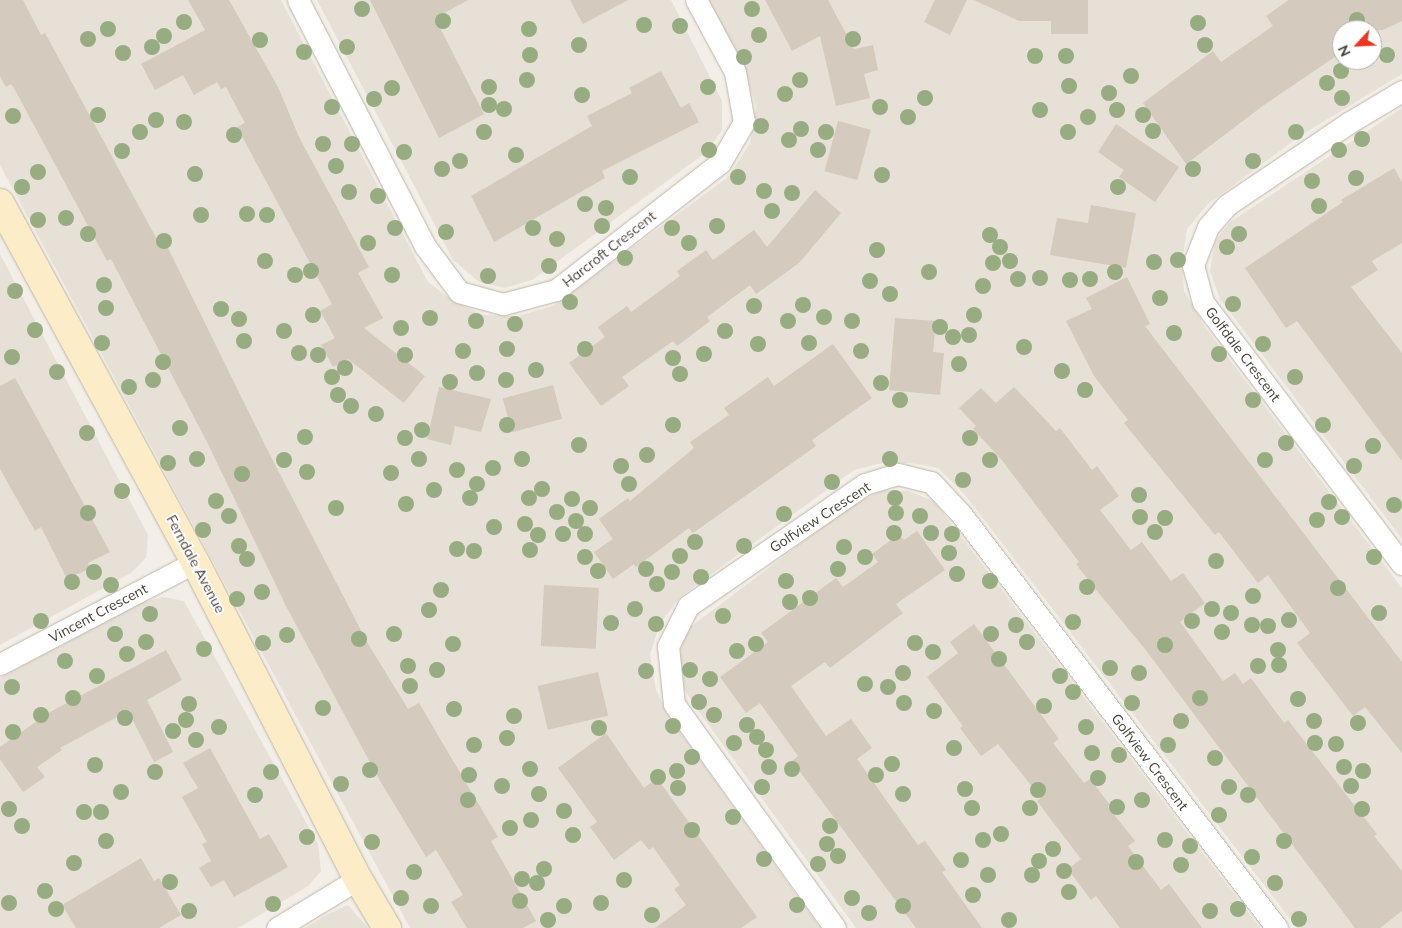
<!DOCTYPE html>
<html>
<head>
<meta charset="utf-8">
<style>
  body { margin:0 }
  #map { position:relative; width:1402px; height:928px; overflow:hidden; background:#f3efe8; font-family:Mulish,sans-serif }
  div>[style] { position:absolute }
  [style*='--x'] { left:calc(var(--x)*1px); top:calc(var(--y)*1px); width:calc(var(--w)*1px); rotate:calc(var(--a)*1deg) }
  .residential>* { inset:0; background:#e7e0d6 }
  .building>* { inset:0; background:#d4cabd; transform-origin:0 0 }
  .roads { filter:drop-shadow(0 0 1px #beb6aa) drop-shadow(0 0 1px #beb6aa) }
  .street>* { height:21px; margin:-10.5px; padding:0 10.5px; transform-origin:10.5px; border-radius:10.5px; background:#fff }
  .secondary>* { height:28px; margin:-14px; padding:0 14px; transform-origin:14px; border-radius:14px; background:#fcecc8 }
  .trees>* { width:16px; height:16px; margin:-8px; border-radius:50%; background:#97ac81 }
  span { translate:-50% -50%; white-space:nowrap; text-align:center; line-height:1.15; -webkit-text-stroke:4px #fff; paint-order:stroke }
  .street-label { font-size:14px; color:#463f37 }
  .north { position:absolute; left:1332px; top:20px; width:50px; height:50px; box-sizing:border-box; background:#fff; border:1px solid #b5b2af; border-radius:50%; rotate:245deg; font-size:14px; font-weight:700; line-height:20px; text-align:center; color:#463f37 }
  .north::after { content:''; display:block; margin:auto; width:18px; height:22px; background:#f03422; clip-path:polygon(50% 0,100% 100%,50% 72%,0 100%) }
</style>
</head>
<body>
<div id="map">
  <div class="residential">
    <div style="clip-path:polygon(evenodd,0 0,281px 0,428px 282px,453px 301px,484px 315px,518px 316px,553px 306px,728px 177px,750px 143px,756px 107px,745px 69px,708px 0,1402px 0,1402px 74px,1300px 136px,1208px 204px,1187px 229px,1182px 263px,1184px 291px,1205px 327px,1402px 588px,1402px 928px,1297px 928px,965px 495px,938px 468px,910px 463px,882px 463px,854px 470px,680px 597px,660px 624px,650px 654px,656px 690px,668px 715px,820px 928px,410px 928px,0 165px,0 0,1342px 30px,1372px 30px,1372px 60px,1342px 60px,1342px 30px)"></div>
    <div style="clip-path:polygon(317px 0,671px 0,722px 101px,722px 130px,708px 151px,532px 280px,505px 288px,479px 282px,453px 260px)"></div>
    <div style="clip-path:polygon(1402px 108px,1402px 539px,1220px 299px,1210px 271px,1215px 241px,1230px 222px)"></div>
    <div style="clip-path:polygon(0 254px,148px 535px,146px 558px,131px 573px,0 645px)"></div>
    <div style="clip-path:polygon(884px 490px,908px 491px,934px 501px,1260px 928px,856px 928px,694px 705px,679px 680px,679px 652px,689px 628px,850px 506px)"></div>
    <div style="clip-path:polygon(163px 597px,184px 601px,318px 844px,321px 871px,308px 886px,238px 928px,0 928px,0 678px,141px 603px)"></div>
    <div style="clip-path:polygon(348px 905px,368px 928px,305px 928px,328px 914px)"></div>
  </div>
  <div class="building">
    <div style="clip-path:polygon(0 0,23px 0,41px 35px,45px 33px,161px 247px,166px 244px,267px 449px,367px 642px,408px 709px,419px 703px,498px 837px,491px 841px,536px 921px,523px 928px,467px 928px,451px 902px,463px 895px,436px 850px,426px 857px,379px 779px,286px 606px,207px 442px,111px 259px,107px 261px,15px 90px,11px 84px,6px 87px,0 76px)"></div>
    <div style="clip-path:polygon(188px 0,229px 0,279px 89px,299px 137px,369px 267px,358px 273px,383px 318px,364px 328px,425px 376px,404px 403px,348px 359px,333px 367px,321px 345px,335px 338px,320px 311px,332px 304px,237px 127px,245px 123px,226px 87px,221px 89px,217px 82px,194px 95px,183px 75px,155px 90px,141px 64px,205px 30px)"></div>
    <div style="clip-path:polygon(370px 0,468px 0,435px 18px,484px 114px,439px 138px)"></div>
    <div style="clip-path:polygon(570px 0,628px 0,583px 24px)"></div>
    <div style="clip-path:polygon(765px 0,828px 0,854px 49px,873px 45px,878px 70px,864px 74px,870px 98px,836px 106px,820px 36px,792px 51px)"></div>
    <div style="clip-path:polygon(935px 0,967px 0,950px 35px,924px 22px)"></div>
    <div style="clip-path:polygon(974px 0,1088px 0,1088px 34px,1051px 34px,1051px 21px,1019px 21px)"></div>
    <div style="clip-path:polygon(1289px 0,1402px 0,1402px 21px,1383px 30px,1342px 30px,1342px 52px,1264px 105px,1186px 164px,1143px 103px,1213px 51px,1221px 62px,1273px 26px,1266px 16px)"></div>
    <div style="clip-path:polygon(661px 71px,681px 108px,689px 103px,699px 122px,602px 171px,605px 178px,494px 242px,471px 196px,592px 126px,587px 116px,632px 93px,629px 88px)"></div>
    <div style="left:838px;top:121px;width:34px;height:52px;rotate:15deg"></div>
    <div style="clip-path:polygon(1116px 124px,1179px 167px,1155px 202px,1119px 177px,1124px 170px,1098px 152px)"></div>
    <div style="clip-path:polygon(1394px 168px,1402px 182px,1402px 243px,1372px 261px,1378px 270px,1351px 287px,1402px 353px,1402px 461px,1297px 321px,1286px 328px,1245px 268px,1343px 202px,1341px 200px)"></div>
    <div style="clip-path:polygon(815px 190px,841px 213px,799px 263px,756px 294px,750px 285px,707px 317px,710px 321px,677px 346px,673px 341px,622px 377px,629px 386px,601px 406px,569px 363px,605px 337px,598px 327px,627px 306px,631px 312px,680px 276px,677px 271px,706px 250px,713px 260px,754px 230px,767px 247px)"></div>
    <div style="clip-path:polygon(1091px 205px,1136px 213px,1126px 268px,1050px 255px,1057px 218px,1088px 223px)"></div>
    <div style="clip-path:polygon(1127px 277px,1150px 324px,1145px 326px,1402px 662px,1402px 753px,1365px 707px,1353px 716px,1297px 643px,1310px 633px,1268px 575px,1258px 583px,1219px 532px,1215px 535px,1124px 423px,1128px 420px,1094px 376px,1066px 321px,1092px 309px,1086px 298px)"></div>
    <div style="clip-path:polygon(895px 318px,936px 321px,933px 352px,944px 353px,940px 395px,889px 390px)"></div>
    <div style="clip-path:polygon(833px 344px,872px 398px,812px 440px,816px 446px,693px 533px,689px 528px,636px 567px,634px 564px,613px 579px,594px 552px,613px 539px,599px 519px,628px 498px,630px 501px,694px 448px,690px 442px,729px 415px,724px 408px,768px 377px,774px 386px)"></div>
    <div style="clip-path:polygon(15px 378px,110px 552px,88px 563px,91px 568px,67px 579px,41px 527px,35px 531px,0 469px,0 386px)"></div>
    <div style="left:553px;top:385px;width:35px;height:52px;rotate:75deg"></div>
    <div style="clip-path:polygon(439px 387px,491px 399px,481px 432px,455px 426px,451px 445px,427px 439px)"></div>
    <div style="clip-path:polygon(1014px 387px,1056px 431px,1060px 428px,1092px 470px,1097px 466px,1119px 496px,1100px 510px,1131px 550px,1142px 542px,1171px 581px,1183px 573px,1205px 603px,1180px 622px,1223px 681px,1235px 673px,1243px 684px,1251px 678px,1284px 723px,1288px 720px,1377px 834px,1374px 836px,1402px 871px,1402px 911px,1380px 928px,1355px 928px,1145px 649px,1093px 586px,1076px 564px,1079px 562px,1001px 459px,973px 429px,976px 426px,959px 408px,981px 388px,996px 403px)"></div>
    <div style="clip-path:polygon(917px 531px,945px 570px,896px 604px,903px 613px,850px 653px,830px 668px,825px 662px,791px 686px,826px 736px,851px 719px,872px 748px,857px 759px,918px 845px,925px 841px,946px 870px,942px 872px,982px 928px,916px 928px,792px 761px,798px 756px,760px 703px,746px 713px,720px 677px,768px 642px,761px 633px,836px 578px,843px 587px,878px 562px,872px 554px,899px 534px,904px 540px)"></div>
    <div style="left:544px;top:585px;width:55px;height:61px;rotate:3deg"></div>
    <div style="clip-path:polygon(974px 624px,1059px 739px,1053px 743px,1084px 783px,1090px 779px,1110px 805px,1108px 807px,1135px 841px,1128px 846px,1161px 890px,1169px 884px,1202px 928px,1120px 928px,1096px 896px,1091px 900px,1068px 869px,1081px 859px,1037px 801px,1041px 798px,998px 744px,981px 756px,960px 728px,963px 726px,927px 677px,958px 653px,950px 642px)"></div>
    <div style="clip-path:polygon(166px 650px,182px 680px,147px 700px,173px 752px,154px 762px,128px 711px,60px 748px,62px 750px,37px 767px,45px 777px,23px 792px,0 759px,0 747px,50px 712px)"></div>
    <div style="left:598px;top:672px;width:45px;height:62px;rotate:77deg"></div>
    <div style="clip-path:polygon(606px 733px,644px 788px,657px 778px,757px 917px,741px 928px,655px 928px,686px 905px,674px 889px,680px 885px,653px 847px,649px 850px,641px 840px,614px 860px,590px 827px,597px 822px,558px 768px)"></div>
    <div style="clip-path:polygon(210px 748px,260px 839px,269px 834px,288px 867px,234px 897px,224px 880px,211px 887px,199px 868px,211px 861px,202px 844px,207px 842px,182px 797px,198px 788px,183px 763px)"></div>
    <div style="clip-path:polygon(141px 858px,154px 881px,159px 878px,181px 915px,159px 928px,76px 928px,62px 905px)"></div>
  </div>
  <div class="roads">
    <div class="street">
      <div style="--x:298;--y:0;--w:277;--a:62.7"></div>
      <div style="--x:425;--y:246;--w:57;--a:53.5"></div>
      <div style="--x:459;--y:292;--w:46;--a:15.3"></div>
      <div style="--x:503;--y:304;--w:55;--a:-14.8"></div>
      <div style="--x:556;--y:290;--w:207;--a:-37.8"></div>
      <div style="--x:720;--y:163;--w:48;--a:-59.7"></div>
      <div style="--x:744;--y:122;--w:51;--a:-100.2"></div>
      <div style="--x:735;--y:72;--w:82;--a:-118.4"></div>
      <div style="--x:1402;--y:91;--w:61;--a:149.2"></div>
      <div style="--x:1350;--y:122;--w:148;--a:146"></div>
      <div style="--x:1227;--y:205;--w:29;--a:131"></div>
      <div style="--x:1208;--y:227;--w:41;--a:111.5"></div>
      <div style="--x:1193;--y:265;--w:38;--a:75"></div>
      <div style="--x:1203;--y:302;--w:329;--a:52.8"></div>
      <div style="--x:0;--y:664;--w:220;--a:-27.6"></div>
      <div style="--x:277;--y:928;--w:95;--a:-31.2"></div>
      <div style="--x:835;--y:928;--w:276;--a:-125.7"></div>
      <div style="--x:674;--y:704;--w:58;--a:-95.9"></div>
      <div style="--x:668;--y:646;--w:45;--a:-63.4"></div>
      <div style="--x:688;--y:606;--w:215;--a:-34.6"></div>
      <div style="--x:865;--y:484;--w:34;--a:-17"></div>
      <div style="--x:898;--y:474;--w:34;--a:14"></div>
      <div style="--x:931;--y:482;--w:44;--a:46.8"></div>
      <div style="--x:961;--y:514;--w:521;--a:52.65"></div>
    </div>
    <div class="secondary">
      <div style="--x:0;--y:203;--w:409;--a:61.5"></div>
      <div style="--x:195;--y:562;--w:356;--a:62.8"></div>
      <div style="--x:358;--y:879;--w:57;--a:59.4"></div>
    </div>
  </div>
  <div class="trees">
    <div style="left:362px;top:9px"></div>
    <div style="left:752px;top:9px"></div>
    <div style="left:1357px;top:20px"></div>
    <div style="left:443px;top:21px"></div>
    <div style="left:184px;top:22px"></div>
    <div style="left:1198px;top:23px"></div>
    <div style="left:644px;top:25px"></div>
    <div style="left:680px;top:26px"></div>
    <div style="left:108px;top:29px"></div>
    <div style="left:529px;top:29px"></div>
    <div style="left:759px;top:35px"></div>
    <div style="left:164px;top:36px"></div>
    <div style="left:88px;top:39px"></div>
    <div style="left:853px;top:39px"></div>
    <div style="left:260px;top:40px"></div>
    <div style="left:579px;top:45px"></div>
    <div style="left:1205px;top:45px"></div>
    <div style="left:152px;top:47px"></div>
    <div style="left:347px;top:47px"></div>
    <div style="left:304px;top:52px"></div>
    <div style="left:123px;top:53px"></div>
    <div style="left:530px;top:55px"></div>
    <div style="left:1387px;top:55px"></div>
    <div style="left:1035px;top:56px"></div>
    <div style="left:1066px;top:56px"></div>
    <div style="left:744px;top:57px"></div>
    <div style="left:1341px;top:71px"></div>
    <div style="left:1131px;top:76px"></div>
    <div style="left:527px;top:80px"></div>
    <div style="left:800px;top:80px"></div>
    <div style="left:1327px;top:83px"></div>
    <div style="left:1069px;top:86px"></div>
    <div style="left:489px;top:87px"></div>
    <div style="left:708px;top:87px"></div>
    <div style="left:392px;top:88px"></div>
    <div style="left:1109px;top:93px"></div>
    <div style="left:785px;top:94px"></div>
    <div style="left:582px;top:95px"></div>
    <div style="left:925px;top:98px"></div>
    <div style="left:1342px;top:98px"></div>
    <div style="left:374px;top:99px"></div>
    <div style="left:489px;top:105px"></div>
    <div style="left:332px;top:107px"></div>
    <div style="left:880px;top:107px"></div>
    <div style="left:504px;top:109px"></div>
    <div style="left:1040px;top:110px"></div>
    <div style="left:1117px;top:110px"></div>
    <div style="left:98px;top:115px"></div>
    <div style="left:1143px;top:115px"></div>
    <div style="left:13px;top:116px"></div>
    <div style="left:908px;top:117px"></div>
    <div style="left:1088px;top:117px"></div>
    <div style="left:156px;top:120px"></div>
    <div style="left:184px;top:122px"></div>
    <div style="left:761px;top:126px"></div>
    <div style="left:801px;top:129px"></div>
    <div style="left:1153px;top:131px"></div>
    <div style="left:140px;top:132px"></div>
    <div style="left:484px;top:132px"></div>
    <div style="left:826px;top:132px"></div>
    <div style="left:1068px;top:132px"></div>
    <div style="left:1296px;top:132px"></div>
    <div style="left:234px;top:135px"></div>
    <div style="left:1362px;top:139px"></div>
    <div style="left:789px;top:140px"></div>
    <div style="left:323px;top:144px"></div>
    <div style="left:352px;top:144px"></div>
    <div style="left:709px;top:150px"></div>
    <div style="left:818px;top:150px"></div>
    <div style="left:1339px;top:150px"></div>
    <div style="left:122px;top:151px"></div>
    <div style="left:404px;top:152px"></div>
    <div style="left:516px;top:155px"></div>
    <div style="left:460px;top:161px"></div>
    <div style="left:1253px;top:161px"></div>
    <div style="left:336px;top:166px"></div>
    <div style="left:442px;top:169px"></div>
    <div style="left:1193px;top:169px"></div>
    <div style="left:38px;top:172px"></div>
    <div style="left:195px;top:174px"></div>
    <div style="left:882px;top:175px"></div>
    <div style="left:630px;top:177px"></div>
    <div style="left:738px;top:177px"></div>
    <div style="left:1356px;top:178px"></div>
    <div style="left:1312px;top:181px"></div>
    <div style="left:22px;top:187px"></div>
    <div style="left:1118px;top:187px"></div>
    <div style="left:764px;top:191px"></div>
    <div style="left:349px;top:192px"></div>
    <div style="left:792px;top:193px"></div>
    <div style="left:378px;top:196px"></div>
    <div style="left:585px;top:204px"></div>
    <div style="left:1319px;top:206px"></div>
    <div style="left:606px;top:208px"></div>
    <div style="left:772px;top:211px"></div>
    <div style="left:247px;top:214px"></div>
    <div style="left:201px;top:215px"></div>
    <div style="left:267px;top:215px"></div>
    <div style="left:66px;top:218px"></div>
    <div style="left:38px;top:220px"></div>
    <div style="left:602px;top:226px"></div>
    <div style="left:717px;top:226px"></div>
    <div style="left:395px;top:228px"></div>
    <div style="left:533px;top:228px"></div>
    <div style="left:672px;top:228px"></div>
    <div style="left:446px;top:232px"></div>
    <div style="left:88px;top:234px"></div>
    <div style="left:1239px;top:234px"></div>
    <div style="left:990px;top:235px"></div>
    <div style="left:557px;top:239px"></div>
    <div style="left:164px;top:241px"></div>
    <div style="left:368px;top:243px"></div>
    <div style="left:689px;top:243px"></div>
    <div style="left:1000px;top:247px"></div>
    <div style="left:1227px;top:247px"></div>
    <div style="left:877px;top:250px"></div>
    <div style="left:625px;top:258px"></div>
    <div style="left:1178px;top:260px"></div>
    <div style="left:265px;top:261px"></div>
    <div style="left:1010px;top:261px"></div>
    <div style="left:1154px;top:262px"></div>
    <div style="left:993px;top:263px"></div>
    <div style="left:549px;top:266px"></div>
    <div style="left:311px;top:271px"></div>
    <div style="left:929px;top:272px"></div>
    <div style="left:1115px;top:272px"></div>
    <div style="left:295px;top:275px"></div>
    <div style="left:392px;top:275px"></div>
    <div style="left:488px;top:276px"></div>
    <div style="left:1040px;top:278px"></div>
    <div style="left:1018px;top:279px"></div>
    <div style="left:1090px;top:279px"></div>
    <div style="left:1070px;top:280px"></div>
    <div style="left:870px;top:281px"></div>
    <div style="left:104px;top:285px"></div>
    <div style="left:983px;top:286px"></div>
    <div style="left:15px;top:291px"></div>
    <div style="left:890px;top:294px"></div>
    <div style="left:1160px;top:298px"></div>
    <div style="left:570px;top:302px"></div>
    <div style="left:1233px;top:304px"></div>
    <div style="left:803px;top:305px"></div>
    <div style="left:754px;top:306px"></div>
    <div style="left:106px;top:308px"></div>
    <div style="left:221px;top:309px"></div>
    <div style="left:313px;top:315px"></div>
    <div style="left:974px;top:315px"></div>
    <div style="left:824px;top:317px"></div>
    <div style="left:430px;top:318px"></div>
    <div style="left:239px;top:319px"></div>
    <div style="left:476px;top:321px"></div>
    <div style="left:788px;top:321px"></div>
    <div style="left:852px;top:321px"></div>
    <div style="left:515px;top:324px"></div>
    <div style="left:940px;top:327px"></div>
    <div style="left:401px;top:328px"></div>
    <div style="left:35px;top:330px"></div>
    <div style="left:284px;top:331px"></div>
    <div style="left:725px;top:331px"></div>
    <div style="left:1174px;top:333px"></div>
    <div style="left:969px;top:335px"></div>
    <div style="left:953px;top:337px"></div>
    <div style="left:244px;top:341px"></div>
    <div style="left:102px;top:343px"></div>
    <div style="left:809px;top:343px"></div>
    <div style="left:758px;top:344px"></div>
    <div style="left:1263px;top:344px"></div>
    <div style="left:1024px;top:347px"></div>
    <div style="left:507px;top:349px"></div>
    <div style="left:585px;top:349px"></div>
    <div style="left:463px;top:351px"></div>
    <div style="left:861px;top:351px"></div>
    <div style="left:299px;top:353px"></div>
    <div style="left:704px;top:354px"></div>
    <div style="left:1219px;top:354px"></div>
    <div style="left:318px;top:355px"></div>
    <div style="left:405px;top:355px"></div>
    <div style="left:12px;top:357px"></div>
    <div style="left:673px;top:358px"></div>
    <div style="left:163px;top:362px"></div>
    <div style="left:959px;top:364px"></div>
    <div style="left:345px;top:368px"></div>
    <div style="left:536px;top:370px"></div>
    <div style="left:1062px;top:371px"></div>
    <div style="left:57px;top:372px"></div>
    <div style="left:477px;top:373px"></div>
    <div style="left:680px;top:374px"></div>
    <div style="left:332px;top:377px"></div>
    <div style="left:1295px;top:377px"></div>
    <div style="left:153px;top:380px"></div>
    <div style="left:506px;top:380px"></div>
    <div style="left:450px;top:382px"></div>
    <div style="left:881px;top:383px"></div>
    <div style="left:129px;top:387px"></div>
    <div style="left:1085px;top:390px"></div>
    <div style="left:338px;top:395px"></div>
    <div style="left:900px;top:400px"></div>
    <div style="left:1253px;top:400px"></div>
    <div style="left:351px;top:406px"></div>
    <div style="left:376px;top:414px"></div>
    <div style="left:507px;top:425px"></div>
    <div style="left:673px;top:425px"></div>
    <div style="left:1323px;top:425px"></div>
    <div style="left:180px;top:428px"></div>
    <div style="left:422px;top:430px"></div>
    <div style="left:87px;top:433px"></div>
    <div style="left:305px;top:437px"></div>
    <div style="left:405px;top:438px"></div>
    <div style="left:970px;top:438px"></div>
    <div style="left:1286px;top:443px"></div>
    <div style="left:579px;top:445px"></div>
    <div style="left:1373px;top:446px"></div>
    <div style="left:647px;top:455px"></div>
    <div style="left:197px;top:459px"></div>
    <div style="left:419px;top:459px"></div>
    <div style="left:522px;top:459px"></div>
    <div style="left:890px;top:459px"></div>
    <div style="left:284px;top:460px"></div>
    <div style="left:990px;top:460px"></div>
    <div style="left:1265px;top:460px"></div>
    <div style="left:168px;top:463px"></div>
    <div style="left:621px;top:466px"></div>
    <div style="left:1354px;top:466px"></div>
    <div style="left:493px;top:468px"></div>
    <div style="left:457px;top:470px"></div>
    <div style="left:307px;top:472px"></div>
    <div style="left:391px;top:473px"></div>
    <div style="left:242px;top:474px"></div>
    <div style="left:963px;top:480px"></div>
    <div style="left:832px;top:482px"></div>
    <div style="left:477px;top:484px"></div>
    <div style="left:629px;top:484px"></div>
    <div style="left:542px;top:489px"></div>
    <div style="left:434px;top:490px"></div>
    <div style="left:122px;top:491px"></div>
    <div style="left:1139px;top:495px"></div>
    <div style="left:470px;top:498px"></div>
    <div style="left:529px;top:498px"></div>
    <div style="left:895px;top:498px"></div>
    <div style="left:572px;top:499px"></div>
    <div style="left:216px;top:501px"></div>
    <div style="left:1329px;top:502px"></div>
    <div style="left:406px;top:504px"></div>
    <div style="left:1394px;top:505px"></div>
    <div style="left:336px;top:508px"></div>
    <div style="left:590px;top:508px"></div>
    <div style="left:557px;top:512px"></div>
    <div style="left:88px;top:513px"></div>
    <div style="left:896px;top:513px"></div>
    <div style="left:784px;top:514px"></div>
    <div style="left:229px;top:516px"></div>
    <div style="left:920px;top:516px"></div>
    <div style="left:1140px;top:517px"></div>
    <div style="left:1342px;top:517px"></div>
    <div style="left:1165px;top:518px"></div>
    <div style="left:1317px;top:520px"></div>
    <div style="left:576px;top:521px"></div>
    <div style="left:525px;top:524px"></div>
    <div style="left:494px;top:527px"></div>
    <div style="left:203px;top:530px"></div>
    <div style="left:1155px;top:532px"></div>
    <div style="left:894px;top:533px"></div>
    <div style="left:931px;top:533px"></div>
    <div style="left:563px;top:534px"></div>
    <div style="left:585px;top:534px"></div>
    <div style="left:952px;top:534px"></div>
    <div style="left:538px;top:535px"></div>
    <div style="left:695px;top:542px"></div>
    <div style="left:239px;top:546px"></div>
    <div style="left:744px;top:546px"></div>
    <div style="left:844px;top:547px"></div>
    <div style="left:457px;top:549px"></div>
    <div style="left:530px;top:550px"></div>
    <div style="left:474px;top:551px"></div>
    <div style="left:949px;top:553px"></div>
    <div style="left:680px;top:556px"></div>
    <div style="left:585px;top:557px"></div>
    <div style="left:865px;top:557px"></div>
    <div style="left:1374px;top:557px"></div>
    <div style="left:247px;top:559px"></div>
    <div style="left:1216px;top:561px"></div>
    <div style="left:646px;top:569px"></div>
    <div style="left:838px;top:569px"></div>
    <div style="left:598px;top:571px"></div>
    <div style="left:94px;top:572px"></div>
    <div style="left:672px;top:572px"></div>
    <div style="left:957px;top:574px"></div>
    <div style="left:701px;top:577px"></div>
    <div style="left:786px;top:581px"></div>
    <div style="left:990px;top:581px"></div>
    <div style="left:72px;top:582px"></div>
    <div style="left:657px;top:584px"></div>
    <div style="left:111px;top:585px"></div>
    <div style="left:1087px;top:587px"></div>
    <div style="left:1338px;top:588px"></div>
    <div style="left:441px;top:590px"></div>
    <div style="left:262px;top:592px"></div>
    <div style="left:1253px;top:596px"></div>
    <div style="left:810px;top:598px"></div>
    <div style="left:237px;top:599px"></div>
    <div style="left:790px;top:602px"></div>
    <div style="left:635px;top:609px"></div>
    <div style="left:1212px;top:609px"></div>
    <div style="left:429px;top:610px"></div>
    <div style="left:1231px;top:613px"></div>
    <div style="left:1379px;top:613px"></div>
    <div style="left:150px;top:614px"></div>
    <div style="left:723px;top:616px"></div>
    <div style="left:1289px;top:620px"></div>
    <div style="left:41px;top:621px"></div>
    <div style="left:1192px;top:621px"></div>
    <div style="left:1073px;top:622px"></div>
    <div style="left:611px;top:623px"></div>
    <div style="left:656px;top:624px"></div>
    <div style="left:1016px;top:625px"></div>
    <div style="left:1252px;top:625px"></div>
    <div style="left:1268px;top:626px"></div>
    <div style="left:1222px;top:632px"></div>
    <div style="left:115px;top:634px"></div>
    <div style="left:394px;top:634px"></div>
    <div style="left:991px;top:634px"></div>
    <div style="left:287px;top:635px"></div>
    <div style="left:359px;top:639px"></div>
    <div style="left:146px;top:642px"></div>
    <div style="left:1027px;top:642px"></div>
    <div style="left:263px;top:643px"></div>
    <div style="left:915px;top:643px"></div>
    <div style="left:453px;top:644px"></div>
    <div style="left:756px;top:644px"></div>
    <div style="left:1165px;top:645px"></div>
    <div style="left:204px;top:649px"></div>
    <div style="left:1278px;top:650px"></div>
    <div style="left:737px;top:651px"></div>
    <div style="left:933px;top:652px"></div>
    <div style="left:127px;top:654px"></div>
    <div style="left:999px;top:659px"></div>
    <div style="left:65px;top:661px"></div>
    <div style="left:1279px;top:665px"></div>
    <div style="left:408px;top:666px"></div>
    <div style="left:1258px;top:666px"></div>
    <div style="left:1110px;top:668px"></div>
    <div style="left:437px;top:670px"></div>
    <div style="left:690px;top:670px"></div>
    <div style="left:646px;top:671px"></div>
    <div style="left:903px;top:673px"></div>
    <div style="left:1139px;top:673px"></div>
    <div style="left:97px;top:676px"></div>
    <div style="left:1060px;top:676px"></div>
    <div style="left:710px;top:679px"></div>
    <div style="left:865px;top:684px"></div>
    <div style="left:410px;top:686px"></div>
    <div style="left:12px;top:687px"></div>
    <div style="left:888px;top:687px"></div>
    <div style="left:1073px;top:692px"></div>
    <div style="left:73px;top:698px"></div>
    <div style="left:1200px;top:698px"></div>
    <div style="left:1298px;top:699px"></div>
    <div style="left:699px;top:702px"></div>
    <div style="left:904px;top:703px"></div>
    <div style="left:1132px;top:703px"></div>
    <div style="left:189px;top:704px"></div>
    <div style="left:1044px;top:706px"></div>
    <div style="left:323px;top:708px"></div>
    <div style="left:454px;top:709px"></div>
    <div style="left:934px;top:711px"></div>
    <div style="left:41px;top:715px"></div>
    <div style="left:714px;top:715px"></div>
    <div style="left:514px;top:716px"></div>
    <div style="left:125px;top:718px"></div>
    <div style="left:186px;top:720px"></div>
    <div style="left:1181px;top:721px"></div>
    <div style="left:1314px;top:721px"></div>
    <div style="left:1358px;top:723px"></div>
    <div style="left:747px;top:725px"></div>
    <div style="left:673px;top:726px"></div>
    <div style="left:219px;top:727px"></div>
    <div style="left:1086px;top:727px"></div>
    <div style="left:599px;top:728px"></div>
    <div style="left:173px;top:731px"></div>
    <div style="left:13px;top:732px"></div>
    <div style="left:757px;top:737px"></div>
    <div style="left:507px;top:738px"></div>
    <div style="left:196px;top:740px"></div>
    <div style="left:734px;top:743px"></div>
    <div style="left:1315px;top:743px"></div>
    <div style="left:1336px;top:744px"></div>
    <div style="left:474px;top:745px"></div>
    <div style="left:1168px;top:745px"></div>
    <div style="left:954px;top:748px"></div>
    <div style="left:766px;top:750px"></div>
    <div style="left:1092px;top:753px"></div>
    <div style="left:1119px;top:755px"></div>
    <div style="left:692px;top:757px"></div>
    <div style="left:1215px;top:758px"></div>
    <div style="left:892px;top:764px"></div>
    <div style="left:95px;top:765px"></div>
    <div style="left:769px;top:767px"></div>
    <div style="left:1344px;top:767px"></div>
    <div style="left:530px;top:769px"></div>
    <div style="left:792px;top:769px"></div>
    <div style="left:370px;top:770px"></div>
    <div style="left:677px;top:771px"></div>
    <div style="left:1363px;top:771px"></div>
    <div style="left:155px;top:772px"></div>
    <div style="left:271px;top:772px"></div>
    <div style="left:469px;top:775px"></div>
    <div style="left:876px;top:775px"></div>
    <div style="left:658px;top:777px"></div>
    <div style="left:1098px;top:778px"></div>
    <div style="left:341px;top:784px"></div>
    <div style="left:502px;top:786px"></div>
    <div style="left:1351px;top:786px"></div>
    <div style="left:762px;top:787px"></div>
    <div style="left:1229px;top:787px"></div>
    <div style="left:678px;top:788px"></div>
    <div style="left:965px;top:789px"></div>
    <div style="left:1038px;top:790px"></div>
    <div style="left:121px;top:792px"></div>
    <div style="left:539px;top:794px"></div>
    <div style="left:903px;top:794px"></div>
    <div style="left:255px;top:795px"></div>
    <div style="left:1248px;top:795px"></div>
    <div style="left:468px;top:800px"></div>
    <div style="left:1142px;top:800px"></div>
    <div style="left:1117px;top:807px"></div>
    <div style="left:972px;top:808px"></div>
    <div style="left:1030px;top:808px"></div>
    <div style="left:9px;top:809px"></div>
    <div style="left:1362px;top:809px"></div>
    <div style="left:564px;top:811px"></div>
    <div style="left:84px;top:812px"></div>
    <div style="left:101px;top:812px"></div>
    <div style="left:1219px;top:815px"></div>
    <div style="left:733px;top:817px"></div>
    <div style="left:531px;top:820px"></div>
    <div style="left:22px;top:826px"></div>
    <div style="left:830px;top:826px"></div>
    <div style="left:510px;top:828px"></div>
    <div style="left:692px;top:830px"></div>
    <div style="left:1001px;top:834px"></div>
    <div style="left:573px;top:835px"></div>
    <div style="left:307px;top:837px"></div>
    <div style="left:983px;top:840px"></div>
    <div style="left:1165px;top:840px"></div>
    <div style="left:106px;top:841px"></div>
    <div style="left:1284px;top:841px"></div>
    <div style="left:372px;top:842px"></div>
    <div style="left:827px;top:844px"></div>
    <div style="left:1190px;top:846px"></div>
    <div style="left:1053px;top:849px"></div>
    <div style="left:838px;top:856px"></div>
    <div style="left:1252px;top:857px"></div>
    <div style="left:764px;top:859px"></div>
    <div style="left:961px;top:860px"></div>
    <div style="left:1039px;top:861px"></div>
    <div style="left:1136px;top:862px"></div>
    <div style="left:74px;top:863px"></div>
    <div style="left:818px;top:864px"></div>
    <div style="left:1181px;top:865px"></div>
    <div style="left:544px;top:869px"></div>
    <div style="left:1064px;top:871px"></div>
    <div style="left:414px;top:872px"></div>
    <div style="left:988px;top:875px"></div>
    <div style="left:1032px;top:875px"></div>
    <div style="left:522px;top:879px"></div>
    <div style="left:624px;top:880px"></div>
    <div style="left:170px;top:882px"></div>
    <div style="left:537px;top:883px"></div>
    <div style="left:1275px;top:883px"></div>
    <div style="left:45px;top:891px"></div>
    <div style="left:1069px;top:892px"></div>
    <div style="left:973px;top:895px"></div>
    <div style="left:401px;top:898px"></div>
    <div style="left:852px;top:898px"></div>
    <div style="left:520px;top:901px"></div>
    <div style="left:9px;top:903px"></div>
    <div style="left:601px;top:903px"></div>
    <div style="left:273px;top:904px"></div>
    <div style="left:797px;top:905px"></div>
    <div style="left:431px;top:906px"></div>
    <div style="left:564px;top:906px"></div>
    <div style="left:903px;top:906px"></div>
    <div style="left:56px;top:909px"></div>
    <div style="left:1238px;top:909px"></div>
    <div style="left:189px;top:911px"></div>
    <div style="left:1210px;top:911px"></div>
    <div style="left:869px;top:913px"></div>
    <div style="left:652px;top:915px"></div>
    <div style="left:1299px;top:919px"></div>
    <div style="left:548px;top:920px"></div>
    <div style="left:1009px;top:920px"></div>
  </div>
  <div class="street-label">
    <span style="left:609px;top:249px;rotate:-38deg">Harcroft Crescent</span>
    <span style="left:1243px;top:354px;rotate:53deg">Golfdale Crescent</span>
    <span style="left:820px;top:517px;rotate:-33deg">Golfview Crescent</span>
    <span style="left:196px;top:564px;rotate:62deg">Ferndale Avenue</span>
    <span style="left:98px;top:613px;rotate:-28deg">Vincent Crescent</span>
    <span style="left:1150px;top:762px;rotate:53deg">Golfview Crescent</span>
  </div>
  <div class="north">N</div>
</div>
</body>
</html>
